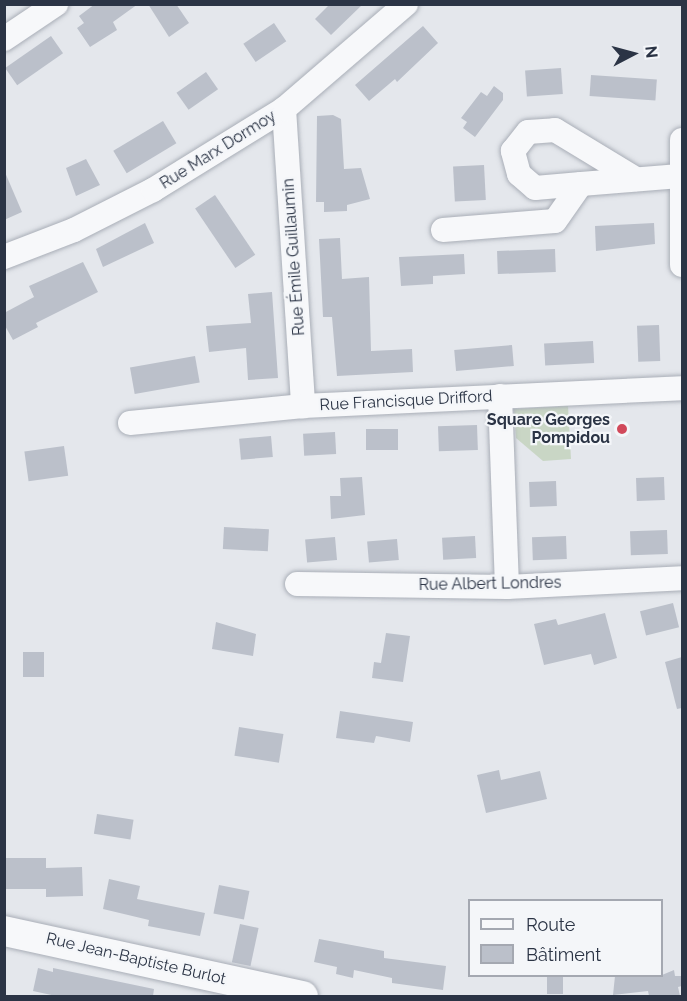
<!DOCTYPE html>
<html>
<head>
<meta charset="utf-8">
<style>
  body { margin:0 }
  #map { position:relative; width:687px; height:1001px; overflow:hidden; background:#e4e7ec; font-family:Raleway,sans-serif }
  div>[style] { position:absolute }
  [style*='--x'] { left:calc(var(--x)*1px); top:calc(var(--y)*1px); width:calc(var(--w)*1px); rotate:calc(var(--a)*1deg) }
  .green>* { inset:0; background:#c9d6c5 }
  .building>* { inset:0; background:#bbc0ca; transform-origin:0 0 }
  .roads { filter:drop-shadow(0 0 2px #a9aeb7) drop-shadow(0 0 2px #a9aeb7) }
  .minor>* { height:24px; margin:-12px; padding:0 12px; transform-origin:12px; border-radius:12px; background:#f7f8fa }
  .tertiary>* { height:30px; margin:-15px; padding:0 15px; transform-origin:15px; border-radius:15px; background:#f7f8fa }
  .dots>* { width:16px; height:16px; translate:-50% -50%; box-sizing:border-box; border:3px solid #f4f6f9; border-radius:50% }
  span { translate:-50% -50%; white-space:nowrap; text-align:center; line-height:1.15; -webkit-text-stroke:4.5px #f4f6f9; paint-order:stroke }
  .street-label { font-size:16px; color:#2b3445 }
  .poi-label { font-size:16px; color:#2b3445; font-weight:700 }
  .right { translate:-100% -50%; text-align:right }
  .frame { position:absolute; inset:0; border:6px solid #2b3445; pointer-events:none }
  .legend { position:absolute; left:468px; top:899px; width:195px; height:78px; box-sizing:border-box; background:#f4f6f9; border:2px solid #a4a8b1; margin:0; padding:8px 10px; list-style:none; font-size:18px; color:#2b3445 }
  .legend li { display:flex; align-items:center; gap:12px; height:30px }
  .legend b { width:30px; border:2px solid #a4a8b1 }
  .north { position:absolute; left:603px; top:24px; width:60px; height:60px; -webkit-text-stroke:4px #f4f6f9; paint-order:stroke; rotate:84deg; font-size:16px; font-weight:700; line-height:24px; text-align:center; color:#2b3445 }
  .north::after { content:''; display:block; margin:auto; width:21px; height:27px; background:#2b3445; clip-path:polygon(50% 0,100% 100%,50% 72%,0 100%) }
</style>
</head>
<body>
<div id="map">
  <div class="green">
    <div style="clip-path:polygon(568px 406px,571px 459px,543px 461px,516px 438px,514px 409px)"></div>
  </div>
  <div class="building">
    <div style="clip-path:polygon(95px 4px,138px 4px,113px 22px,117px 30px,90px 47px,77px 28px,84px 23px,79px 16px)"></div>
    <div style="clip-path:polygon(148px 4px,176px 4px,189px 23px,169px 37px)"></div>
    <div style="clip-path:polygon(330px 4px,363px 4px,331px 35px,315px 19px)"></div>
    <div style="left:274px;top:23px;width:22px;height:37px;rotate:56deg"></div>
    <div style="clip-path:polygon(423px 26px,438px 43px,397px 82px,395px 79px,369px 101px,355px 85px)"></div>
    <div style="left:51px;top:36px;width:21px;height:56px;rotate:55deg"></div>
    <div style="left:561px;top:68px;width:26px;height:36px;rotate:86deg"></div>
    <div style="left:206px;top:72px;width:21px;height:36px;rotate:55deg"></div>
    <div style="left:591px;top:75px;width:66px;height:21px;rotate:4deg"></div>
    <div style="clip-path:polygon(494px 86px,503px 93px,503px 100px,475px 137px,463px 128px,467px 122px,461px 118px,481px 92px,487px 96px)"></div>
    <div style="clip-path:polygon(333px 115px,341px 119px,344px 169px,361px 168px,370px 199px,347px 205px,347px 211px,324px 212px,324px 202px,316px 202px,317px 116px)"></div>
    <div style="left:163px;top:121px;width:26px;height:58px;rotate:59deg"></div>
    <div style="clip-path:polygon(86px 159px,100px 185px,76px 196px,66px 168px)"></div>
    <div style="left:484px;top:165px;width:35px;height:31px;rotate:87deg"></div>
    <div style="clip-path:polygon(4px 170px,22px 212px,4px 220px)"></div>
    <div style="left:215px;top:195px;width:72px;height:24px;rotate:56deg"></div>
    <div style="clip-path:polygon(145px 223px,154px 243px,103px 267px,96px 249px)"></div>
    <div style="clip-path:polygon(654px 223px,655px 244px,596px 251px,595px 226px)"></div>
    <div style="clip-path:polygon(340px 238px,342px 279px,369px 277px,371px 351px,412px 349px,413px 372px,337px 376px,332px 317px,323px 317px,319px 239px)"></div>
    <div style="left:555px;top:249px;width:23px;height:58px;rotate:88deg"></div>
    <div style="clip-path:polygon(464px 254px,465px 274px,433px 276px,433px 284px,401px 286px,399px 257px)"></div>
    <div style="clip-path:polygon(83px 262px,98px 292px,36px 323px,38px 327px,13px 340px,4px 324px,4px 313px,34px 297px,29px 286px)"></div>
    <div style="clip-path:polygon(272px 292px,278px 378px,248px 380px,246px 348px,209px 352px,206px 326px,251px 323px,248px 294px)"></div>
    <div style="left:659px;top:325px;width:36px;height:22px;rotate:88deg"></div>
    <div style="left:593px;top:341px;width:22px;height:49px;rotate:87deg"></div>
    <div style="left:512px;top:345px;width:21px;height:58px;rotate:85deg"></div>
    <div style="left:195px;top:356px;width:27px;height:66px;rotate:80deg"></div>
    <div style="left:477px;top:425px;width:25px;height:39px;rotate:88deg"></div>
    <div style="left:398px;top:429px;width:21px;height:32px;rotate:90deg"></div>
    <div style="left:335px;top:432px;width:22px;height:32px;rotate:87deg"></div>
    <div style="left:271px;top:436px;width:21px;height:32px;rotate:85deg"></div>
    <div style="left:64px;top:446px;width:30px;height:40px;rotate:82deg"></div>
    <div style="clip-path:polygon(362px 477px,365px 515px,331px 519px,330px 496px,341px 496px,340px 478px)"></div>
    <div style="left:664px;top:477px;width:23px;height:28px;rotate:88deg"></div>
    <div style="left:556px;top:481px;width:25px;height:27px;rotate:88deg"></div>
    <div style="left:224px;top:527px;width:45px;height:22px;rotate:3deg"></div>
    <div style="left:667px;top:530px;width:24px;height:37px;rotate:88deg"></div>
    <div style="left:475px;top:536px;width:22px;height:33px;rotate:87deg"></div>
    <div style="left:566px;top:536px;width:23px;height:34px;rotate:88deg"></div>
    <div style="left:335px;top:537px;width:23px;height:30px;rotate:85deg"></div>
    <div style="left:397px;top:539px;width:21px;height:30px;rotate:85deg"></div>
    <div style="left:673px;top:603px;width:25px;height:34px;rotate:76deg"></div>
    <div style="clip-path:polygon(605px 613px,617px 658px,594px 665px,591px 654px,544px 665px,534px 624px,556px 619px,558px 625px)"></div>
    <div style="clip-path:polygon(216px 622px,256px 634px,253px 656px,212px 649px)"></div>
    <div style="clip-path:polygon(386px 633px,410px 636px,403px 682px,372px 678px,374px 662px,381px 663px)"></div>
    <div style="left:23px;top:652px;width:21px;height:25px"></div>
    <div style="clip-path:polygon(682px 657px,682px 708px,677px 709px,665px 662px)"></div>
    <div style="clip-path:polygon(340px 711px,413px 722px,410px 742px,376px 736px,374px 743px,336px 738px)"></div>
    <div style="left:239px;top:727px;width:45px;height:29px;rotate:9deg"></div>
    <div style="clip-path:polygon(499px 770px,501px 780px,540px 771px,547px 799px,486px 813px,477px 775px)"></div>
    <div style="left:97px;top:814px;width:37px;height:20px;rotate:9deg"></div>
    <div style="clip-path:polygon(4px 858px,46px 858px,46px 868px,82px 867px,83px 896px,46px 897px,46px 889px,4px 889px)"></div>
    <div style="clip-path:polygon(109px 879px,140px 886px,137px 899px,205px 913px,200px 936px,148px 926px,149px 920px,103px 909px)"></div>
    <div style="left:219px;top:885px;width:31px;height:29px;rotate:11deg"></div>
    <div style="left:240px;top:924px;width:19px;height:39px;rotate:12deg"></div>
    <div style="clip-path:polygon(319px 939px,384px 951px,384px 958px,446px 966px,443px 990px,392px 983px,392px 978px,354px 970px,353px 978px,336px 974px,337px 967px,314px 962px)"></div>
    <div style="clip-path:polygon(38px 968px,53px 972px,53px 968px,154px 989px,153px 996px,56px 996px,33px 991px)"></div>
    <div style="clip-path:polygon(674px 970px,675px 976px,682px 976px,682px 986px,678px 987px,680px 996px,649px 996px,648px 991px,613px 995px,615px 976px,662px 975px)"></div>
    <div style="left:547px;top:975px;width:16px;height:19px"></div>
  </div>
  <div class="roads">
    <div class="minor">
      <div style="--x:4;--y:39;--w:63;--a:-33.9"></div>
      <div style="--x:284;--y:109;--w:298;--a:86.3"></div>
      <div style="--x:682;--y:140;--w:125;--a:90"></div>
      <div style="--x:581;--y:184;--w:46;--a:175"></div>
      <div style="--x:535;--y:188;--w:21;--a:-139"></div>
      <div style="--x:519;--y:174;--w:24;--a:-105"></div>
      <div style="--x:513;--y:151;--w:24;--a:-52"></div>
      <div style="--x:528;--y:132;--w:27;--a:-4"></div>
      <div style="--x:555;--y:130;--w:95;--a:31.2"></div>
      <div style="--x:443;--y:230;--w:112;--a:-4.6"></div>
      <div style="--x:555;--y:221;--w:45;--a:-54.9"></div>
      <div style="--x:581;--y:184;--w:99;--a:-4.6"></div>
      <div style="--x:4;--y:257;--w:75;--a:-21.1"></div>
      <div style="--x:74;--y:230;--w:89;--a:-26.9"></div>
      <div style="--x:153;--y:190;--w:154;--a:-31.7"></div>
      <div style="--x:284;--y:109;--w:161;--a:-40.7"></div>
      <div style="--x:500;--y:396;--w:191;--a:87.9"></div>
      <div style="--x:130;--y:423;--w:174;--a:-5.6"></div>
      <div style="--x:303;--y:406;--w:379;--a:-2.7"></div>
      <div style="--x:297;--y:584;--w:210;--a:0.8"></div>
      <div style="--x:507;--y:587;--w:175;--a:-2.9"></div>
    </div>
    <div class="tertiary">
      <div style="--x:4;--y:931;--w:306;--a:12.3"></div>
    </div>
  </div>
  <div class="dots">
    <div style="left:622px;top:429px;background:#d1495b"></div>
  </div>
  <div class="street-label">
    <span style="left:218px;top:150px;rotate:-32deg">Rue Marx Dormoy</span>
    <span style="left:294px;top:257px;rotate:-94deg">Rue Émile Guillaumin</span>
    <span style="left:406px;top:401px;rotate:-3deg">Rue Francisque Drifford</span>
    <span style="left:490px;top:584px;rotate:-1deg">Rue Albert Londres</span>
    <span style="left:136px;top:959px;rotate:13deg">Rue Jean-Baptiste Burlot</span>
  </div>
  <div class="poi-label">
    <span class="right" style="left:610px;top:429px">Square Georges<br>Pompidou</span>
  </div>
  <div class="frame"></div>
  <ul class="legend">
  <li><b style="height:8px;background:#f7f8fa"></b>Route</li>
  <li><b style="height:16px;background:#bbc0ca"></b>Bâtiment</li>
  </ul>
  <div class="north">N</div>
</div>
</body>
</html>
